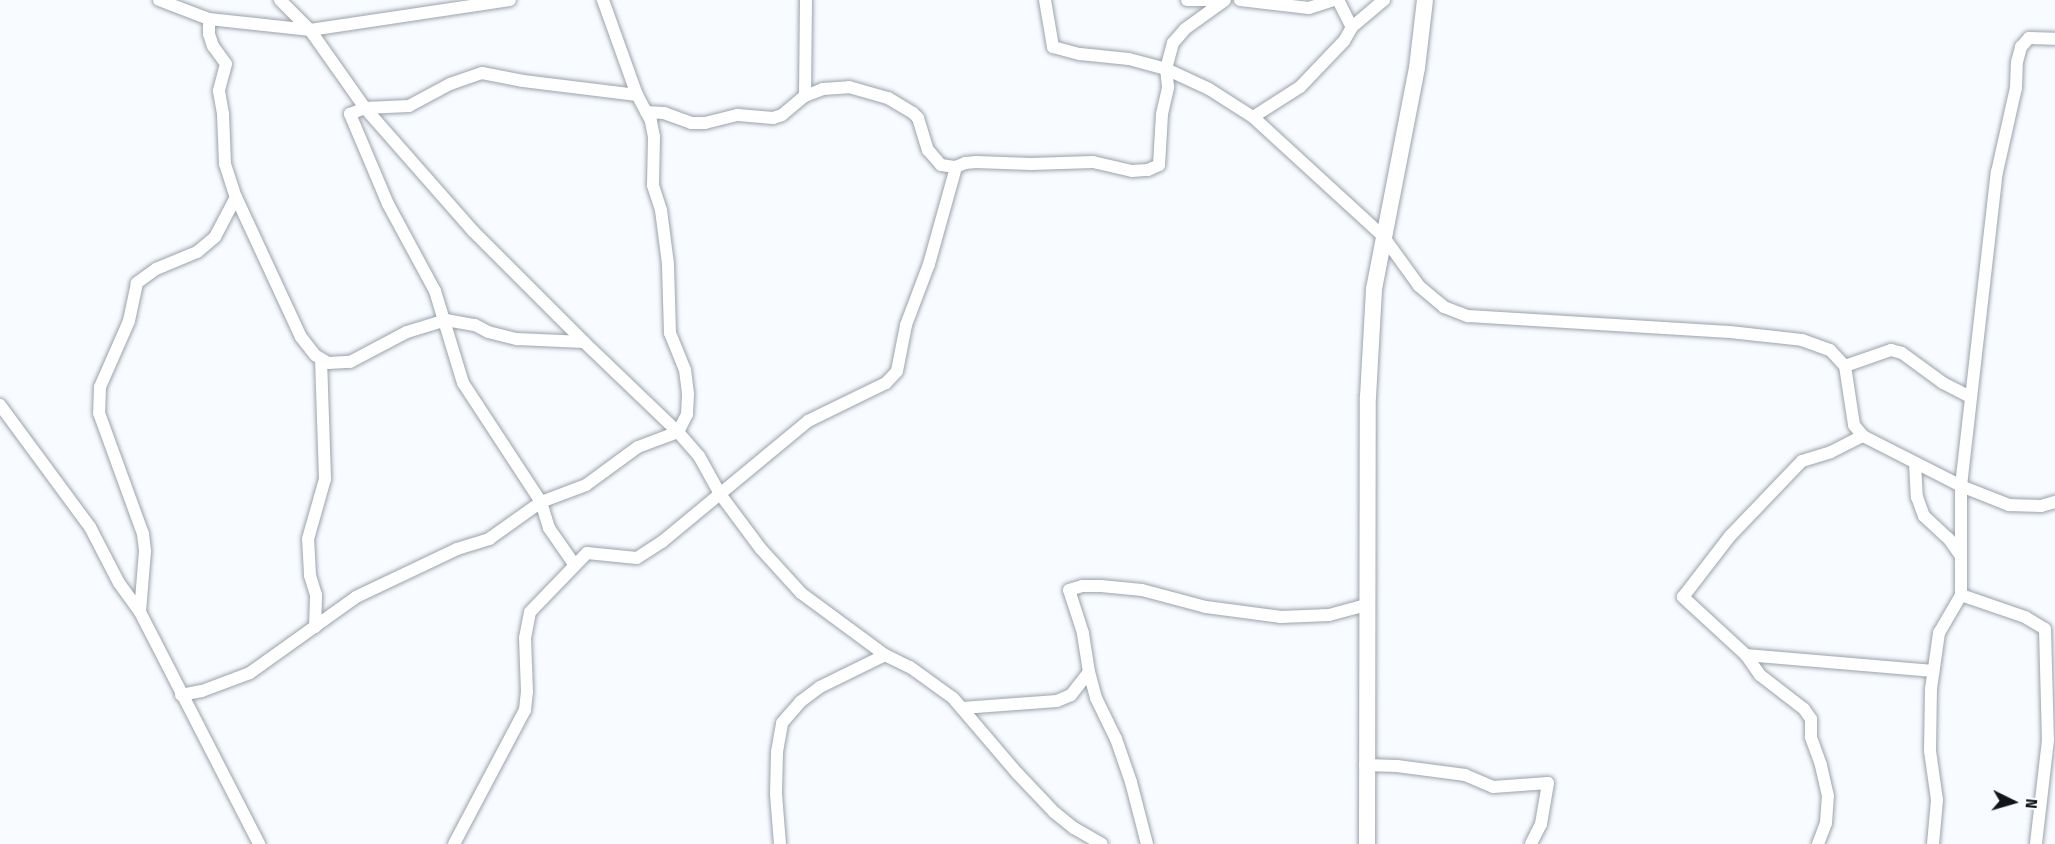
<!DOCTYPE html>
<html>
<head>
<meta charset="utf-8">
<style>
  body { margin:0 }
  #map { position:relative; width:2055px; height:844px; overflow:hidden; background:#f8fbff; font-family:"Fira Sans Condensed",sans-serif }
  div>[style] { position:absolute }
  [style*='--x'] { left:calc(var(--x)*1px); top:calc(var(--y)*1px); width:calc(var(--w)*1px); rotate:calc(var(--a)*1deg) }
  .roads { filter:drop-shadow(0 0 2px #9aa2ab) drop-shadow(0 0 2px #9aa2ab) }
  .street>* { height:12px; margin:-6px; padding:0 6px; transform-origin:6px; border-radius:6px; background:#fff }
  .secondary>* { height:16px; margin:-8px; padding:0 8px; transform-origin:8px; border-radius:8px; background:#fff }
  span { translate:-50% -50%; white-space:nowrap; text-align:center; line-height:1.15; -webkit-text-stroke:4.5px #fff; paint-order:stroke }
  .north { position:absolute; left:1983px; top:772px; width:60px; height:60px; -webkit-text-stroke:4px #fff; paint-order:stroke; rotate:95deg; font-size:16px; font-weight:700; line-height:24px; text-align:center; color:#121518 }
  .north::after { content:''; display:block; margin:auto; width:21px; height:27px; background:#121518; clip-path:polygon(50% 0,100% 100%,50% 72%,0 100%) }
</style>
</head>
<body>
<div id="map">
  <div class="roads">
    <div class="street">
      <div style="--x:159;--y:0;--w:53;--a:20.8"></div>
      <div style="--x:209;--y:19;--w:102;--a:6.2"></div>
      <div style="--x:310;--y:30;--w:202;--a:-8.5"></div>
      <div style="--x:280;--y:0;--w:42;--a:45"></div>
      <div style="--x:310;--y:30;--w:95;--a:54.8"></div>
      <div style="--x:365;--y:108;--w:164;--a:48.7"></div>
      <div style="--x:473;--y:231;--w:157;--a:45"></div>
      <div style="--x:584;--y:342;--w:130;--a:43.8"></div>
      <div style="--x:678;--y:432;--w:32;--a:49"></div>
      <div style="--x:699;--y:456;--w:43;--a:61.1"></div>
      <div style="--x:720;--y:494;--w:69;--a:53.3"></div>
      <div style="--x:761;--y:549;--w:59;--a:47.7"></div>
      <div style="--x:801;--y:593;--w:104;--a:36.4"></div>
      <div style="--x:885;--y:655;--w:28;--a:26"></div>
      <div style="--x:910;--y:667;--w:53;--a:35.8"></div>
      <div style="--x:953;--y:698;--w:99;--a:49.5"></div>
      <div style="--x:1017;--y:773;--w:54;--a:46.5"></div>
      <div style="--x:1054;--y:812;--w:26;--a:39"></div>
      <div style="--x:1074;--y:828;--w:32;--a:30"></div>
      <div style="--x:1045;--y:0;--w:48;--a:80.3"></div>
      <div style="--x:1053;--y:47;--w:28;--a:15"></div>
      <div style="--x:1080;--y:54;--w:49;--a:5.8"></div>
      <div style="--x:1129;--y:59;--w:38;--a:15"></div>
      <div style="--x:1166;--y:69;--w:47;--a:24.9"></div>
      <div style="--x:1209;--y:89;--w:52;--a:32.5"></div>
      <div style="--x:1253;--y:117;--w:176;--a:42.5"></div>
      <div style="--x:1383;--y:236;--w:62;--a:54.2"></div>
      <div style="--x:1419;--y:286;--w:33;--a:40"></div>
      <div style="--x:1444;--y:307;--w:26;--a:21"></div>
      <div style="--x:1468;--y:316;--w:262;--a:3.5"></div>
      <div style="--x:1730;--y:332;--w:72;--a:6.3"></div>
      <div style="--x:1802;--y:340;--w:30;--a:20"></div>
      <div style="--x:1830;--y:350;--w:22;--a:47"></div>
      <div style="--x:1845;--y:366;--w:60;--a:81.3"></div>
      <div style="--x:1854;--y:425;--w:14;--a:51"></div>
      <div style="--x:1863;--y:436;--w:110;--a:27"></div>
      <div style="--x:1961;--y:486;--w:52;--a:21.6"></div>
      <div style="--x:2009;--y:505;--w:32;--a:2"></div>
      <div style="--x:2041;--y:506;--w:15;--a:-16"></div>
      <div style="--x:1187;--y:0;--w:25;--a:0"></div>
      <div style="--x:1240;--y:0;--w:69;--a:6.6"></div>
      <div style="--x:1309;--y:8;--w:25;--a:-18"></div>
      <div style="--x:1338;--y:0;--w:30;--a:63"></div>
      <div style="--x:209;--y:19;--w:15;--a:90"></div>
      <div style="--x:209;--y:34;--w:13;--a:72"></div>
      <div style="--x:213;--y:46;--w:22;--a:54"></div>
      <div style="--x:226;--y:64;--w:28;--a:105"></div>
      <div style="--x:219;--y:91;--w:23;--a:80"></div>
      <div style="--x:223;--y:114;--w:50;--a:87.7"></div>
      <div style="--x:225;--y:164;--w:35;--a:72"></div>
      <div style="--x:236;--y:197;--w:154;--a:65.1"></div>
      <div style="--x:301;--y:337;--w:23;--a:52"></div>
      <div style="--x:315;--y:355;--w:15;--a:32"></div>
      <div style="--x:328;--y:363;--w:22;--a:-3"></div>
      <div style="--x:350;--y:362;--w:64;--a:-27.8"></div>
      <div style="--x:407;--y:332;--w:41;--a:-17.1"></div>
      <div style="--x:446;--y:320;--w:29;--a:10"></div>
      <div style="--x:475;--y:325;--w:15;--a:28"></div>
      <div style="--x:488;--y:332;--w:30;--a:14"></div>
      <div style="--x:517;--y:339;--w:67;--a:2.6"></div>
      <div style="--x:805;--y:96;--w:96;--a:-89.4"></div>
      <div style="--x:646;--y:112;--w:18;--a:3"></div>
      <div style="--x:664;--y:113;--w:29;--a:20"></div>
      <div style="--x:691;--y:123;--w:14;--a:0"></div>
      <div style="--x:705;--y:123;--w:34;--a:-14"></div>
      <div style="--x:738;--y:115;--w:35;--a:5"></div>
      <div style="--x:773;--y:118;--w:9;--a:-18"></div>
      <div style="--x:782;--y:115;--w:30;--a:-40"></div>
      <div style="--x:805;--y:96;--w:19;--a:-21"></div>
      <div style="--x:823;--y:89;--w:26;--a:-4"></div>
      <div style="--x:849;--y:87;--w:41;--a:15.8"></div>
      <div style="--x:888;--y:98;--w:29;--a:31"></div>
      <div style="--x:913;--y:113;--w:7;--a:45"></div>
      <div style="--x:918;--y:118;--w:34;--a:73"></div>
      <div style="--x:928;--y:150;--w:20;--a:49"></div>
      <div style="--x:941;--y:165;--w:15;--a:8"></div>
      <div style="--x:956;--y:167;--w:10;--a:-24"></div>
      <div style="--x:965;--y:163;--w:11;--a:-5"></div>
      <div style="--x:976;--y:162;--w:55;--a:2.1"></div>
      <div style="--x:1031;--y:164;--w:62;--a:-1.8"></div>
      <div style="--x:1093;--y:162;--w:40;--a:13"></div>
      <div style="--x:1132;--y:171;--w:16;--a:-4"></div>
      <div style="--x:1148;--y:170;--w:12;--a:-24"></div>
      <div style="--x:1159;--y:165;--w:51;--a:-86.6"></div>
      <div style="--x:1162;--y:114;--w:28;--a:-77"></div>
      <div style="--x:1168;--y:87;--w:18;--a:-96"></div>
      <div style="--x:1166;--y:69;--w:27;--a:-75"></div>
      <div style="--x:1173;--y:43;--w:18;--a:-49"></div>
      <div style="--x:1185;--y:29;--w:49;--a:-35.9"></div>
      <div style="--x:1253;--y:117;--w:56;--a:-32.6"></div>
      <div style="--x:1300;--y:87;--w:64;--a:-46.3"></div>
      <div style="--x:1344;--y:41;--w:16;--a:-60"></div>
      <div style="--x:1352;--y:27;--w:42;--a:-40.2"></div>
      <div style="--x:236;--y:197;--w:45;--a:117.7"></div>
      <div style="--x:215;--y:237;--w:23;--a:140"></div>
      <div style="--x:197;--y:252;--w:44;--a:157.5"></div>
      <div style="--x:156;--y:269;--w:24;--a:144"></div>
      <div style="--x:137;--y:283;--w:39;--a:102"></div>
      <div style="--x:129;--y:321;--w:72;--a:113.7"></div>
      <div style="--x:100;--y:387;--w:26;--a:92"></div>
      <div style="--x:99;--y:413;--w:129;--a:70"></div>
      <div style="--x:143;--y:534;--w:17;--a:83"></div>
      <div style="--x:145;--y:551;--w:61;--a:94.7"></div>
      <div style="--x:140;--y:612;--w:261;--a:62.8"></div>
      <div style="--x:1845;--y:366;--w:49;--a:-19.2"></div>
      <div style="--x:1891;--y:350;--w:11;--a:15"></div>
      <div style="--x:1902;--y:353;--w:51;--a:36.2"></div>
      <div style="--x:1943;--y:383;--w:31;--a:27"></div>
      <div style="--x:0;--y:405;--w:152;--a:53.6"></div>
      <div style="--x:90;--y:527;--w:63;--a:62.6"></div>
      <div style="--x:119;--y:583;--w:36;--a:54"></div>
      <div style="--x:1915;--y:463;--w:34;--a:87"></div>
      <div style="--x:1917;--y:497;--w:20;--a:70"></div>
      <div style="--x:1924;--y:516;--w:34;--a:43"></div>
      <div style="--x:1949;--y:539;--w:21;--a:55"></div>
      <div style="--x:1961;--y:556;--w:39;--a:90"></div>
      <div style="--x:1961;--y:595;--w:68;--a:19"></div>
      <div style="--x:2025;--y:617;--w:23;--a:31"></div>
      <div style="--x:2045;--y:629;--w:111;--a:88.5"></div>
      <div style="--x:2048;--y:740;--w:105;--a:96.6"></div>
      <div style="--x:1961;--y:556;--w:70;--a:-90"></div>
      <div style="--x:1961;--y:486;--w:316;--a:-83.5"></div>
      <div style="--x:1997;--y:172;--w:86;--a:-77.3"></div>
      <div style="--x:2016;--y:88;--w:26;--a:-88"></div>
      <div style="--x:2017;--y:62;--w:16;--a:-75"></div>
      <div style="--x:2021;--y:47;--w:12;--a:-48"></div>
      <div style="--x:2029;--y:38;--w:26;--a:2"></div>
      <div style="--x:574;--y:564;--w:44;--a:-124.8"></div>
      <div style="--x:549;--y:528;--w:27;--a:-107"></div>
      <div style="--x:541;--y:502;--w:142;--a:-123.2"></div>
      <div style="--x:463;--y:383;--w:96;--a:-106.9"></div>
      <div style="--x:435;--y:291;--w:99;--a:-118.4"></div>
      <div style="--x:388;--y:204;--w:98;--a:-112.9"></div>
      <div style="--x:350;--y:114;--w:16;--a:-22"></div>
      <div style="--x:365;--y:108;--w:44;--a:-2.6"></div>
      <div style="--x:409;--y:106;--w:47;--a:-28.2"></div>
      <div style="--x:450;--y:84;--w:34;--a:-19"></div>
      <div style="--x:482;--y:73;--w:42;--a:11"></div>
      <div style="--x:523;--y:81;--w:115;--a:7"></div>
      <div style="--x:315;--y:627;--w:32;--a:-88"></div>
      <div style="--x:316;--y:595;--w:21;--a:-107"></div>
      <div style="--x:310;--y:575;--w:36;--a:-93"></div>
      <div style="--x:308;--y:539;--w:62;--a:-74.2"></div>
      <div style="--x:325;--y:479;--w:119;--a:-91.9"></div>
      <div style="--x:1746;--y:655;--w:188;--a:4.9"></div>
      <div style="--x:181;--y:695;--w:21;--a:-11"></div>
      <div style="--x:202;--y:691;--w:51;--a:-20.6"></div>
      <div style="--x:250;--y:673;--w:130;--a:-35.6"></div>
      <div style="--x:356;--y:597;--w:112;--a:-25.4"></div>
      <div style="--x:457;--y:549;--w:34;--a:-17"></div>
      <div style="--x:489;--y:539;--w:64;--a:-35.4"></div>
      <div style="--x:541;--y:502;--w:48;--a:-20.7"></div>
      <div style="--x:586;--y:485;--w:64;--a:-36.2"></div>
      <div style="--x:638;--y:447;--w:43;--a:-20.6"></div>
      <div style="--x:678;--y:432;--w:20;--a:-63"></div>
      <div style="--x:687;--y:414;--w:20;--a:-87"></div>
      <div style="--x:688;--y:394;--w:24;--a:-97"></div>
      <div style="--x:685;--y:370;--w:40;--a:-112"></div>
      <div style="--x:670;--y:333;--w:69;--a:-91.7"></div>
      <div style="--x:668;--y:264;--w:54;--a:-97.4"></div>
      <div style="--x:661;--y:210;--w:26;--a:-108"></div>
      <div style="--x:653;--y:185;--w:48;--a:-88.8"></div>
      <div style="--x:654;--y:137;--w:16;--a:-101"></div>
      <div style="--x:651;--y:121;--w:30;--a:-118"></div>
      <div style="--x:637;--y:95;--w:101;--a:-109.7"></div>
      <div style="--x:962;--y:708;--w:95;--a:-4.2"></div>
      <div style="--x:1057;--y:701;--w:15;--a:-23"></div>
      <div style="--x:1071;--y:695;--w:29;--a:-52"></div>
      <div style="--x:1365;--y:765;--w:32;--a:2"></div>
      <div style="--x:1397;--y:766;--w:69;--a:7.5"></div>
      <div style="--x:1465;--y:775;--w:30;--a:23"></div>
      <div style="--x:1493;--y:787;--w:55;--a:-4.2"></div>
      <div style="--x:1548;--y:783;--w:42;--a:99.7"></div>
      <div style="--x:1541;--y:824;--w:22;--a:117"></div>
      <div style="--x:454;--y:844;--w:152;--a:-62.1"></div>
      <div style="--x:525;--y:710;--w:18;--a:-84"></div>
      <div style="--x:527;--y:692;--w:54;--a:-92.1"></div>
      <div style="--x:525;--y:638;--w:26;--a:-79"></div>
      <div style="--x:530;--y:612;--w:82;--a:-46"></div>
      <div style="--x:587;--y:553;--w:50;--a:5.7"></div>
      <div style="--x:637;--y:558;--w:31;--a:-33"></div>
      <div style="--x:663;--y:541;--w:188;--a:-39.6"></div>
      <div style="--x:808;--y:421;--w:87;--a:-26"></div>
      <div style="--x:886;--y:383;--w:16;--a:-47"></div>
      <div style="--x:897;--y:371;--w:47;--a:-78.9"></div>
      <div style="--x:906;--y:325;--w:65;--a:-69.3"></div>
      <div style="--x:929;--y:264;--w:101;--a:-74.4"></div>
      <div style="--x:780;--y:844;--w:50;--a:-94.6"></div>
      <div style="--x:776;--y:794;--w:42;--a:-88.6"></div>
      <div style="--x:777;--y:752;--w:29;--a:-80"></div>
      <div style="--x:782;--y:723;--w:28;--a:-49"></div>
      <div style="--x:800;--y:702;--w:25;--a:-37"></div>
      <div style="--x:820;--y:687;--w:72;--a:-26.2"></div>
      <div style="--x:1147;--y:844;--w:64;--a:-104.5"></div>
      <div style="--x:1131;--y:782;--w:46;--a:-109.2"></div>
      <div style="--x:1116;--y:739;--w:46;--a:-116"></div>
      <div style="--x:1096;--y:698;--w:27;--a:-105"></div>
      <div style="--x:1089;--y:672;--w:39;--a:-99"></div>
      <div style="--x:1083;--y:633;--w:45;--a:-108"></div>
      <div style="--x:1069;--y:590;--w:14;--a:-17"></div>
      <div style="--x:1082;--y:586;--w:19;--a:0"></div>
      <div style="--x:1101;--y:586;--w:41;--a:5.6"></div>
      <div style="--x:1142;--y:590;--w:66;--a:14.9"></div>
      <div style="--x:1206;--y:607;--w:76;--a:7.6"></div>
      <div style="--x:1281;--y:617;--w:48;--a:-2.4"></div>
      <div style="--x:1329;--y:615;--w:38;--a:-15"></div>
      <div style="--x:1818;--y:844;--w:22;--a:-69"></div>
      <div style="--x:1826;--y:823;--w:27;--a:-86"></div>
      <div style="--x:1828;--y:796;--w:32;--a:-103"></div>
      <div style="--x:1821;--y:765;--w:30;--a:-110"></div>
      <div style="--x:1811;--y:737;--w:18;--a:-90"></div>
      <div style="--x:1811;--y:719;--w:12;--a:-125"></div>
      <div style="--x:1804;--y:709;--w:56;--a:-142.3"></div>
      <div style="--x:1760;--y:675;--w:24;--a:-125"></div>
      <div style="--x:1746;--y:655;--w:86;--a:-137.4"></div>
      <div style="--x:1683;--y:597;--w:77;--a:-52.4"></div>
      <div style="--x:1730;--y:536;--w:104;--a:-46.2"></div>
      <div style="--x:1802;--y:461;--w:30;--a:-17"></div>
      <div style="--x:1831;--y:452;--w:36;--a:-27"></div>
      <div style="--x:1933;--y:844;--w:44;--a:-84.8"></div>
      <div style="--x:1937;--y:800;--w:49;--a:-98.1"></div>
      <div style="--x:1930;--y:751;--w:62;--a:-89.1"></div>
      <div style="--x:1931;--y:689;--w:57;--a:-81.9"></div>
      <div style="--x:1939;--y:633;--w:44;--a:-59.9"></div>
    </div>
    <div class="secondary">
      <div style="--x:1367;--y:844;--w:447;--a:-89.9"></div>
      <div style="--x:1368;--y:397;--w:108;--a:-86.8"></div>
      <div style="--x:1374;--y:289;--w:225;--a:-79"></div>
      <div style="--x:1417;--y:68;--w:68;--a:-83.3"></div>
    </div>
  </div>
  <div class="north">N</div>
</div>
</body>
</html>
